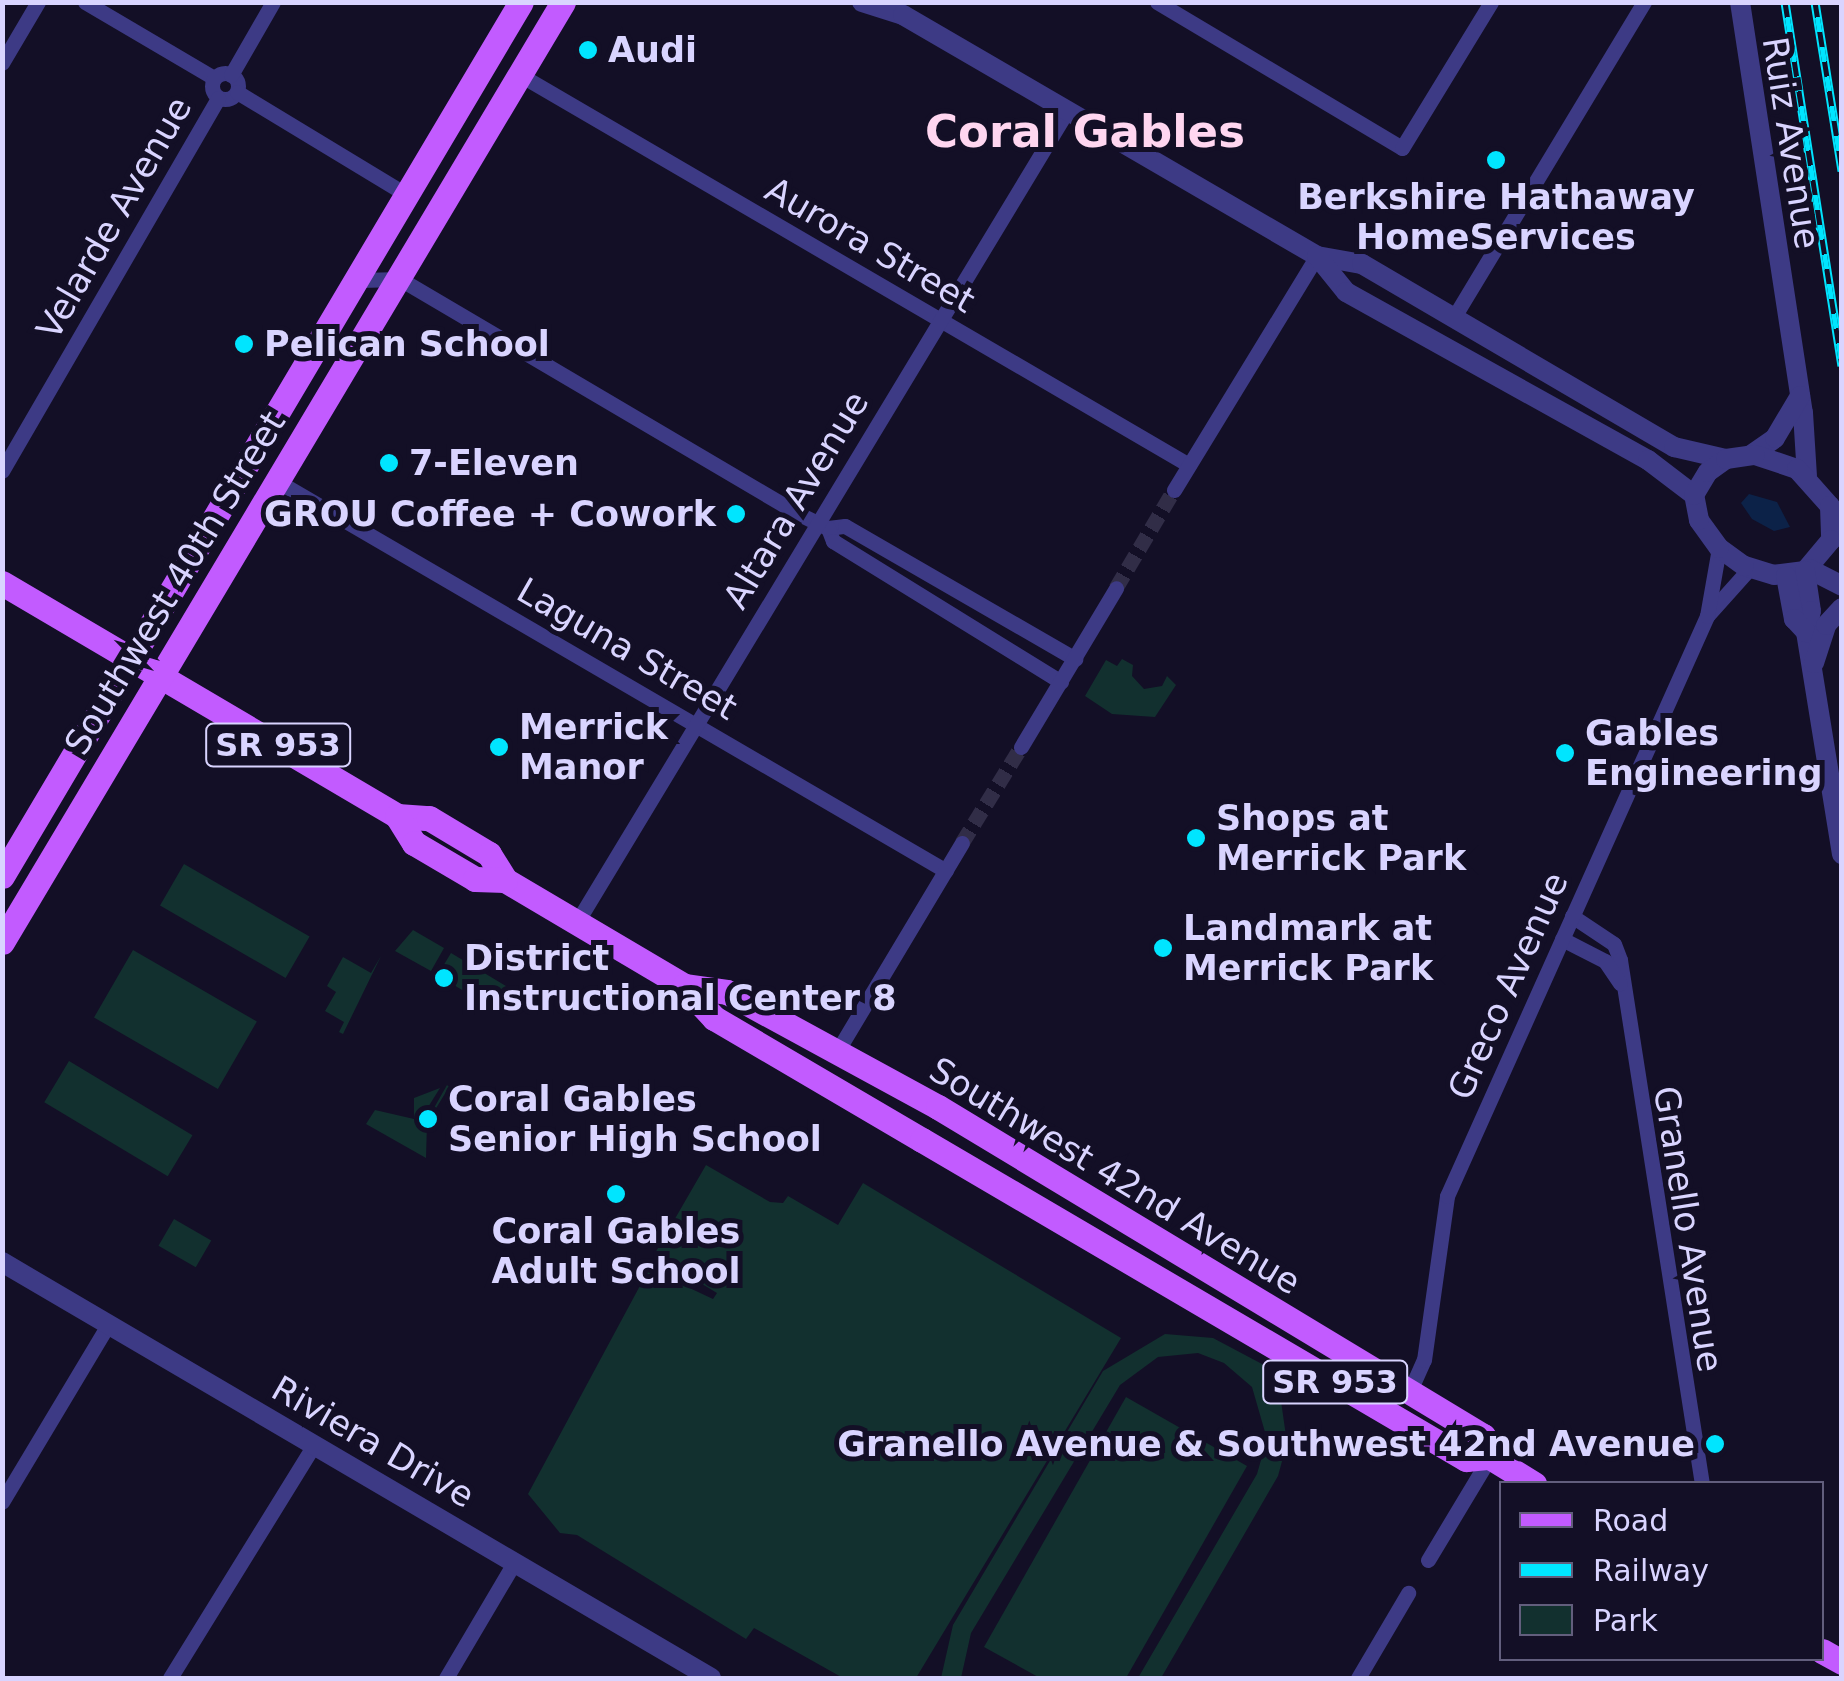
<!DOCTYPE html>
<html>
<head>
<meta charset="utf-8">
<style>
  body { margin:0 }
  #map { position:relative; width:1844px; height:1681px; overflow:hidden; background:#130f26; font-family:"DejaVu Sans",sans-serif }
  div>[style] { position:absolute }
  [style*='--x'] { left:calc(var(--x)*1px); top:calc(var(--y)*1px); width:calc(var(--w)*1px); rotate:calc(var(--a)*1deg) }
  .green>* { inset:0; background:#12302f; transform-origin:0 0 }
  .water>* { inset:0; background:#0c2248 }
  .minor-tunnel>* { height:15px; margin-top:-7.5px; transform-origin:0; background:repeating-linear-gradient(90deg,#312d47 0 15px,transparent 0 23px) }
  .minor>* { height:15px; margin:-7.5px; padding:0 7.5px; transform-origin:7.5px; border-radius:7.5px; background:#3d3a85 }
  .minor>.ring { margin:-7.5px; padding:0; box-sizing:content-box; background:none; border:15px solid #3d3a85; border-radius:50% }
  .tertiary>* { height:20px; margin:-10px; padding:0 10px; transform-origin:10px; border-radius:10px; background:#3d3a85 }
  .primary>* { height:25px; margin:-12.5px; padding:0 12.5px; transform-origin:12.5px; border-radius:12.5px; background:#c25bff }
  .rail>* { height:9px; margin-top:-4.5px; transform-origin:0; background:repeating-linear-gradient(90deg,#130f26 0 15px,#00e5ff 0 30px); box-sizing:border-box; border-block:2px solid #00e5ff }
  .dots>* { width:28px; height:28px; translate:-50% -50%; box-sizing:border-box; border:5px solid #130f26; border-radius:50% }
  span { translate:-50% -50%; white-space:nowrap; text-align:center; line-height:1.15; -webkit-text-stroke:10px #130f26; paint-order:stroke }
  .shield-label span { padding:2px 8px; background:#130f26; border:2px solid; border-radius:8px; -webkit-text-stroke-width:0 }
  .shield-label { font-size:32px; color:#d9d4ff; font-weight:700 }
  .poi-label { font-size:35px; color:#d9d4ff; font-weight:700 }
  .left { translate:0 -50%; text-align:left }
  .right { translate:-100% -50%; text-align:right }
  .street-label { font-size:35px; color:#d9d4ff }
  .district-label { font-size:45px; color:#ffd6f0; font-weight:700 }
  .frame { position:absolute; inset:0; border:5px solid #d9d4ff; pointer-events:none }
  .legend { position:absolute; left:1499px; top:1481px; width:325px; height:180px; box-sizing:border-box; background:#130f26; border:2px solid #625e7d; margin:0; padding:12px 18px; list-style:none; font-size:30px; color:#d9d4ff }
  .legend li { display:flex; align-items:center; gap:20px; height:50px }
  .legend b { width:50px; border:2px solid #625e7d }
</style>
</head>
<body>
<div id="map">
  <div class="green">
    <div style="clip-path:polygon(1122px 659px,1133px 665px,1132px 676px,1144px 689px,1162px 686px,1167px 676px,1176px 685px,1155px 717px,1112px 714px,1085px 696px,1106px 660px,1117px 666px)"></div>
    <div style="left:184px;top:864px;width:145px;height:48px;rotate:30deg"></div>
    <div style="clip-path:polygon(413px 930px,444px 948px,431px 971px,395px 951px)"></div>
    <div style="left:133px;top:950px;width:143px;height:78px;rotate:30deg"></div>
    <div style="left:451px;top:953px;width:65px;height:26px;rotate:31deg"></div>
    <div style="clip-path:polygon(381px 956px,343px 1034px,339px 1032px,344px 1022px,325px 1011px,336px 992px,327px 986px,343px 957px,371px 973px)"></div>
    <div style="left:69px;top:1061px;width:144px;height:48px;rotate:31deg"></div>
    <div style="clip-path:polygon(447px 1085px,449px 1087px,427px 1123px,426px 1158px,366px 1124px,375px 1110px,414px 1119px,414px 1098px,440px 1088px,425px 1112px,430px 1115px)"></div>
    <div style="clip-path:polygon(706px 1165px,770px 1202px,783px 1203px,788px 1196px,838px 1225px,863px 1183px,1121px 1338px,916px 1678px,843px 1678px,754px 1628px,746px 1639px,577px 1535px,560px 1533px,528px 1494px,649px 1269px,713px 1299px,717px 1293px,654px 1255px)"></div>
    <div style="left:174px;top:1219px;width:43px;height:31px;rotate:30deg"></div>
    <div style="clip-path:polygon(1165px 1334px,1213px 1338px,1262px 1364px,1280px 1394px,1287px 1443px,1278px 1476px,1161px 1678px,1138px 1678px,1257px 1474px,1267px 1439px,1252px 1387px,1224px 1363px,1198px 1353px,1158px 1357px,1120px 1385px,971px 1633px,961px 1678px,941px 1678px,953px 1625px,1103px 1371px)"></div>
    <div style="clip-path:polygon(1126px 1397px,1247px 1466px,1126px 1678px,1040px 1678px,984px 1647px)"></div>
  </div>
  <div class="water">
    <div style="clip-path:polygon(1749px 494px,1777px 502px,1790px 527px,1774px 531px,1752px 519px,1741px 503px)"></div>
  </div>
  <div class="minor-tunnel">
    <div style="--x:1116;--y:588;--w:114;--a:-59.4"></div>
    <div style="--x:962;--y:843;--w:113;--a:-58.4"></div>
  </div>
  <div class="minor">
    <div style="--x:85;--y:2;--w:150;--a:30.5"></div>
    <div style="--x:1157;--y:2;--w:285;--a:30.8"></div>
    <div style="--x:1402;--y:148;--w:171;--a:-58.6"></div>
    <div style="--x:2;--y:63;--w:71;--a:-59.5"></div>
    <div class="ring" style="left:212px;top:73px;width:11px;height:11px"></div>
    <div style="--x:231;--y:75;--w:84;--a:-60.1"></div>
    <div style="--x:522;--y:76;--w:772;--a:30.25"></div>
    <div style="--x:237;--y:92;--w:201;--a:31.2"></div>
    <div style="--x:360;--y:280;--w:40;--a:-1.4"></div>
    <div style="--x:400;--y:279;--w:461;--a:30.5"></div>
    <div style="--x:797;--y:513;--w:34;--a:26"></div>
    <div style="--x:828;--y:528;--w:17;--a:-7"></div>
    <div style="--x:845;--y:526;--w:266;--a:30"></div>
    <div style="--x:1454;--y:317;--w:368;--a:-58.9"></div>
    <div style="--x:2;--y:471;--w:431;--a:-59.9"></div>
    <div style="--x:277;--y:481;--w:774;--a:30.24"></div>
    <div style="--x:1174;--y:490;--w:274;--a:-58.6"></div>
    <div style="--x:828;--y:528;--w:14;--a:69"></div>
    <div style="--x:833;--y:541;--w:268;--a:31.7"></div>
    <div style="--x:1707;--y:616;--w:64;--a:-48.1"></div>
    <div style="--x:1021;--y:747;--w:185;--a:-59.1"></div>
    <div style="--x:1572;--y:916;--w:50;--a:33.7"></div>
    <div style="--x:1614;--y:944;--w:17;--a:69"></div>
    <div style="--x:1620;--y:960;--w:530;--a:81.11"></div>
    <div style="--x:577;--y:922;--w:948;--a:-58.86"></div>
    <div style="--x:1562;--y:939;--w:48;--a:27.1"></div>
    <div style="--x:1605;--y:961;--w:27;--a:56"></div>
    <div style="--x:835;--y:1055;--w:247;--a:-59.1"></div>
    <div style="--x:1409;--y:1393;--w:36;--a:-66"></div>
    <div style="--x:1424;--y:1360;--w:166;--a:-82"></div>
    <div style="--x:1447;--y:1196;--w:636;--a:-65.85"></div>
    <div style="--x:1707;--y:616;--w:69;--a:-80"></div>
    <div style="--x:2;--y:1502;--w:206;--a:-59.1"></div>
    <div style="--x:1428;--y:1560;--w:120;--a:-59"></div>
    <div style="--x:170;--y:1678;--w:274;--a:-58.3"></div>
    <div style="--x:446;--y:1678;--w:134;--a:-59.4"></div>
    <div style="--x:1358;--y:1678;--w:99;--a:-59.5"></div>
  </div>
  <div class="tertiary">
    <div style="--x:862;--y:2;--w:43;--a:17.6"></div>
    <div style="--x:903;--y:15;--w:479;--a:30.2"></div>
    <div style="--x:1317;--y:256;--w:46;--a:10.1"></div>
    <div style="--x:1362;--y:264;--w:362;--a:30.4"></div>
    <div style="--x:1674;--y:447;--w:53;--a:13"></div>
    <div style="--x:1740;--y:2;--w:416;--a:81.3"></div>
    <div style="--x:1803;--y:413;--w:63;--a:86.4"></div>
    <div style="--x:1317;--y:256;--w:46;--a:51.1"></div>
    <div style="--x:1346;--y:292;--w:346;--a:29.1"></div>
    <div style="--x:1648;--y:460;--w:58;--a:37.3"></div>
    <div style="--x:1751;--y:455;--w:29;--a:-35"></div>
    <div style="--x:1775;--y:438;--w:49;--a:-59.2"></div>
    <div style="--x:1755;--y:455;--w:44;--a:18.4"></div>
    <div style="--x:1797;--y:469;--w:50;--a:48.3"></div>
    <div style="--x:1830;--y:506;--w:34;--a:88"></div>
    <div style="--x:1831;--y:540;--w:40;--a:130"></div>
    <div style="--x:1805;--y:571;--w:31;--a:173"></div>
    <div style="--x:1774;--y:575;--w:31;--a:-163"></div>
    <div style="--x:1744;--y:566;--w:31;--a:-144"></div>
    <div style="--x:1719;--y:548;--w:34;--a:-126"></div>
    <div style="--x:1699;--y:520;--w:25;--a:-101"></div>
    <div style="--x:1694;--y:495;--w:27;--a:-59"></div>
    <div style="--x:1708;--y:472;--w:22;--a:-36"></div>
    <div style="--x:1726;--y:459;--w:29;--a:-8"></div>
    <div style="--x:1809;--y:569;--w:37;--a:27"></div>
    <div style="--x:1805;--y:571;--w:40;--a:81.5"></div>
    <div style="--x:1811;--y:611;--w:22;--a:103"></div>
    <div style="--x:1806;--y:632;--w:225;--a:80.8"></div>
    <div style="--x:1786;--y:576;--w:44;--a:79.5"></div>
    <div style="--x:1794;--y:619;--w:18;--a:47"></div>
    <div style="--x:1814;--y:663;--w:40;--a:-72"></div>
    <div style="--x:1826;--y:625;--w:23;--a:-47"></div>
    <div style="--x:2;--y:1262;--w:822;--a:30.4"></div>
  </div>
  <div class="primary">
    <div style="--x:2;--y:583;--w:459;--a:30.5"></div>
    <div style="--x:397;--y:816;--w:32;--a:4"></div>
    <div style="--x:429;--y:818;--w:70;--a:31"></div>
    <div style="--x:489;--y:854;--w:31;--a:58"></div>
    <div style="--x:505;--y:880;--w:208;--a:30.6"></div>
    <div style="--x:684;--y:986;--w:44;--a:46.8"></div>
    <div style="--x:714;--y:1018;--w:241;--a:30.4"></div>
    <div style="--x:922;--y:1140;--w:631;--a:30.39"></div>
    <div style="--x:1466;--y:1459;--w:24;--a:-5"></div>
    <div style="--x:1490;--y:1457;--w:52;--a:31.5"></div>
    <div style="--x:397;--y:816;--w:32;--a:58"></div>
    <div style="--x:414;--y:843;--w:71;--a:30.5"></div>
    <div style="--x:475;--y:879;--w:30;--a:2"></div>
    <div style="--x:2;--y:876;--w:1016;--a:-59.3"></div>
    <div style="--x:2;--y:942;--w:1095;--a:-59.17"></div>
    <div style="--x:684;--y:986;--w:43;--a:7.9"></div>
    <div style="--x:727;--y:992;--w:240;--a:28.6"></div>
    <div style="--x:938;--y:1107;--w:637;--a:31.12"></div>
    <div style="--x:1483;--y:1436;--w:22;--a:72"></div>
    <div style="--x:1822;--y:1651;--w:23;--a:29"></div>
  </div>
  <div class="rail">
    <div style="--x:1785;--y:2;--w:368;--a:81.1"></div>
    <div style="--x:1815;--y:2;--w:171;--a:80.9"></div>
  </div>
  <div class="dots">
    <div style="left:588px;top:50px;background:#00e5ff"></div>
    <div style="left:1496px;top:160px;background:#00e5ff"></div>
    <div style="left:244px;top:344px;background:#00e5ff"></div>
    <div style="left:389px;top:463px;background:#00e5ff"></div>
    <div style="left:736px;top:514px;background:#00e5ff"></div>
    <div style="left:499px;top:747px;background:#00e5ff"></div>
    <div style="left:1565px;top:753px;background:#00e5ff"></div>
    <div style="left:1196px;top:838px;background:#00e5ff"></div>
    <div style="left:1163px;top:948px;background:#00e5ff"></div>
    <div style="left:444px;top:978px;background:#00e5ff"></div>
    <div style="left:428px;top:1119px;background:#00e5ff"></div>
    <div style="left:616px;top:1194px;background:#00e5ff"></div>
    <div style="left:1715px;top:1444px;background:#00e5ff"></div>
  </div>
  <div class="shield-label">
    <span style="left:278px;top:745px">SR 953</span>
    <span style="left:1335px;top:1382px">SR 953</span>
  </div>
  <div class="poi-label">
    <span class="left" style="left:608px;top:50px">Audi</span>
    <span style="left:1496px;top:217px">Berkshire Hathaway<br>HomeServices</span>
    <span class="left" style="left:264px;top:344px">Pelican School</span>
    <span class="left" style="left:409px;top:463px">7-Eleven</span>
    <span class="right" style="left:716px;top:514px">GROU Coffee + Cowork</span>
    <span class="left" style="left:519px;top:747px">Merrick<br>Manor</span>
    <span class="left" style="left:1585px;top:753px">Gables<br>Engineering</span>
    <span class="left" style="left:1216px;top:838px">Shops at<br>Merrick Park</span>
    <span class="left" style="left:1183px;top:948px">Landmark at<br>Merrick Park</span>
    <span class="left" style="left:464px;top:978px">District<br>Instructional Center 8</span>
    <span class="left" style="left:448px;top:1119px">Coral Gables<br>Senior High School</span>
    <span style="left:616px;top:1251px">Coral Gables<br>Adult School</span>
    <span class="right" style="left:1695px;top:1444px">Granello Avenue &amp; Southwest 42nd Avenue</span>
  </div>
  <div class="street-label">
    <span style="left:1791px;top:143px;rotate:81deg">Ruiz Avenue</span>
    <span style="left:114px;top:218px;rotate:-60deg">Velarde Avenue</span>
    <span style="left:870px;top:245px;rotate:30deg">Aurora Street</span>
    <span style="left:796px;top:500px;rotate:-59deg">Altara Avenue</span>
    <span style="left:175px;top:583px;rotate:-59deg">Southwest 40th Street</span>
    <span style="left:627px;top:649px;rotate:30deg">Laguna Street</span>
    <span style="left:1508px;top:986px;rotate:-66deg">Greco Avenue</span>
    <span style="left:1115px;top:1176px;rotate:31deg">Southwest 42nd Avenue</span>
    <span style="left:1688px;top:1229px;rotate:81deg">Granello Avenue</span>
    <span style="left:373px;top:1442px;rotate:30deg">Riviera Drive</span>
  </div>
  <div class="district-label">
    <span style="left:1085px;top:132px">Coral Gables</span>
  </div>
  <div class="frame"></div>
  <ul class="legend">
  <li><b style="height:12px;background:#c25bff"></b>Road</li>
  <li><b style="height:12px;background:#00e5ff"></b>Railway</li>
  <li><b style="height:28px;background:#12302f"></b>Park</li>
  </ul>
</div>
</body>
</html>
